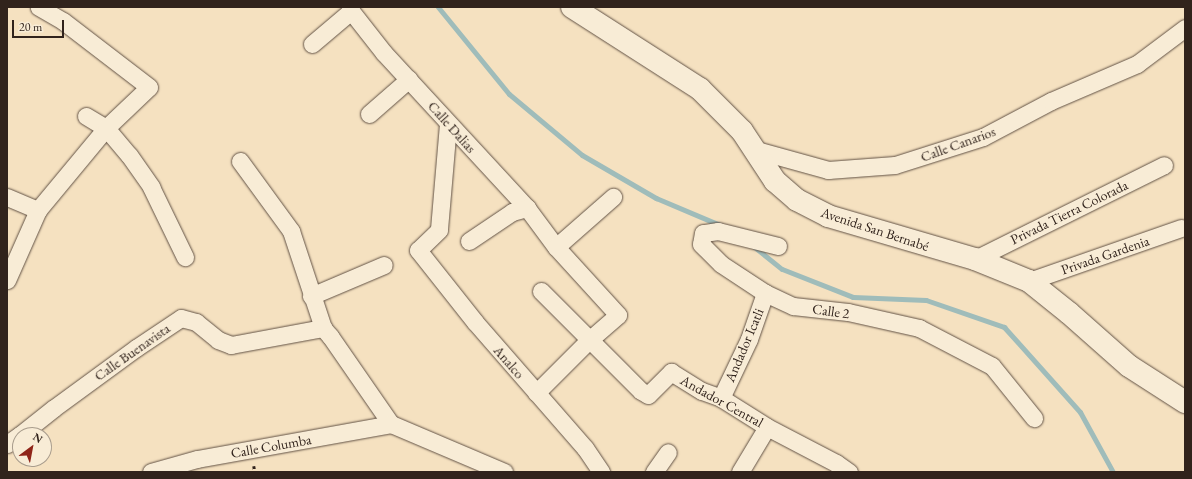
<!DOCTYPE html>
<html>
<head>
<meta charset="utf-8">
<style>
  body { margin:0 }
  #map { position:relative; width:1192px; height:479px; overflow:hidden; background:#f5e1c0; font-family:"EB Garamond",serif }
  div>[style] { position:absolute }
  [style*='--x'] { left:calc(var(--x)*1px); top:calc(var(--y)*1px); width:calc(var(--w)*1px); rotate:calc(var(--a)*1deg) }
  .stream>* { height:5px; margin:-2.5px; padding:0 2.5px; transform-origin:2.5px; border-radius:2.5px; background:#9fbcba }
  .path>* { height:2.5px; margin-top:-1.25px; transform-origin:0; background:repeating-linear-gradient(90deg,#31231c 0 3px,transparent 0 5px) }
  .roads { filter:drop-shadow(0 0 1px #625245) drop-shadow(0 0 1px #625245) }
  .minor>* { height:17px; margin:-8.5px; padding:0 8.5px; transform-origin:8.5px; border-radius:8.5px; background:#f8ecd6 }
  .secondary>* { height:22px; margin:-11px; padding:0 11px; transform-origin:11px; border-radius:11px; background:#f8ecd6 }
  span { translate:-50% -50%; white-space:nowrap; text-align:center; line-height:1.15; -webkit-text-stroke:3px #f8ecd6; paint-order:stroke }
  .street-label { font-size:14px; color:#31231c }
  .frame { position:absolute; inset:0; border:8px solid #31231c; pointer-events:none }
  .north { position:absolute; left:12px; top:427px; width:40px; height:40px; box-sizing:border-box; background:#f8ecd6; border:1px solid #a89c8c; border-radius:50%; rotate:32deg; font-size:11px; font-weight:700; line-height:16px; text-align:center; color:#31231c }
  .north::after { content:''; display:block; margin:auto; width:14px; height:18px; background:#8f2418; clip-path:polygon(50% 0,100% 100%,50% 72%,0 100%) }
  .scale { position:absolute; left:12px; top:20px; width:52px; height:18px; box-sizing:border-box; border:2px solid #31231c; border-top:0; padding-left:5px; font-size:12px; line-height:14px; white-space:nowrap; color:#31231c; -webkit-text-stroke:3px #f8ecd6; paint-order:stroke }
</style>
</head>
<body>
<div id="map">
  <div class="stream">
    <div style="--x:438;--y:7;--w:112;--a:50.8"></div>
    <div style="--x:509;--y:94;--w:95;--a:39.9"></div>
    <div style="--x:582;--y:155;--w:86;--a:30.2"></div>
    <div style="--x:656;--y:198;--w:69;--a:22.9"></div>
    <div style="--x:752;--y:245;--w:38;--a:39"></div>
    <div style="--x:782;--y:269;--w:76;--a:21.5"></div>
    <div style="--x:853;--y:297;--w:73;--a:2.4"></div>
    <div style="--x:926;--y:300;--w:83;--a:19.1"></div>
    <div style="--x:1004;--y:327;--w:114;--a:48.2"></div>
    <div style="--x:1080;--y:412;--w:68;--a:61.2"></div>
  </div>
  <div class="path">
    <div style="--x:254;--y:466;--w:6;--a:81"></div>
  </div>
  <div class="roads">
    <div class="minor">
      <div style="--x:350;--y:7;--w:4;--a:76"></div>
      <div style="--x:351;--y:11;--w:53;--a:51.8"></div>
      <div style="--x:384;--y:53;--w:211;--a:47.3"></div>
      <div style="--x:527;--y:208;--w:49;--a:53.4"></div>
      <div style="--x:556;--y:247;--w:92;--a:47.6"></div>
      <div style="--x:618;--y:315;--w:37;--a:139"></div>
      <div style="--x:590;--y:339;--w:76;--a:135"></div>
      <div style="--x:312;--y:44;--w:51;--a:-40.2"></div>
      <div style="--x:369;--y:114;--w:53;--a:-41.2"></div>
      <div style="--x:86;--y:116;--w:23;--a:31"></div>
      <div style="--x:106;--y:128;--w:35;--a:50"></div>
      <div style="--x:129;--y:155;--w:39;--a:55"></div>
      <div style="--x:151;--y:187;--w:78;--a:64.1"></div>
      <div style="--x:448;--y:124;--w:106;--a:94.9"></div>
      <div style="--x:439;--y:230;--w:29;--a:136"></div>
      <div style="--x:418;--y:250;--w:92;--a:51.6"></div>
      <div style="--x:475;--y:322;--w:167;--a:48.9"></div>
      <div style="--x:585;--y:448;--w:29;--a:56"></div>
      <div style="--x:756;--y:150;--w:75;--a:15.5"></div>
      <div style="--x:828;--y:170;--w:67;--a:-4.3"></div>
      <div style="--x:895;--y:165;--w:92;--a:-17.7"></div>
      <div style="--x:983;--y:137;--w:77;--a:-27.9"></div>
      <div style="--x:1051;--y:101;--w:94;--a:-23.3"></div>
      <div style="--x:1137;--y:64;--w:60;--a:-36.9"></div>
      <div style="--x:240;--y:161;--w:87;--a:53.9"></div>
      <div style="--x:291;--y:231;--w:102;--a:71.7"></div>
      <div style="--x:323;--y:328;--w:11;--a:49"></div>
      <div style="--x:330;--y:336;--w:107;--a:55.3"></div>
      <div style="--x:391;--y:424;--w:123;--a:23"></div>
      <div style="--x:7;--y:197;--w:34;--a:23"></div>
      <div style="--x:469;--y:241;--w:52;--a:-34"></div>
      <div style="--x:512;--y:212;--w:16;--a:-15"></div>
      <div style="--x:778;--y:246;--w:62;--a:-166"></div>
      <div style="--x:718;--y:231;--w:15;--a:172"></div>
      <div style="--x:703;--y:233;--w:11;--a:100"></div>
      <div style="--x:701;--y:244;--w:28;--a:45"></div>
      <div style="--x:721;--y:264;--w:53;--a:33.4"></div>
      <div style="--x:765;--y:293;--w:31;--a:25"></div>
      <div style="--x:793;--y:306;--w:55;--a:6.2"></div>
      <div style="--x:848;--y:312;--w:73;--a:12.7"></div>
      <div style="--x:919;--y:328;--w:82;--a:27.5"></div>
      <div style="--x:992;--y:366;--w:67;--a:51.1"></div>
      <div style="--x:556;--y:247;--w:76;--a:-41.3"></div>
      <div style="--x:975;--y:259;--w:211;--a:-26.4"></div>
      <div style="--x:7;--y:280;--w:77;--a:-66.1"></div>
      <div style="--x:38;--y:210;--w:107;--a:-50.3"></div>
      <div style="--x:106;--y:128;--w:59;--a:-43.6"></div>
      <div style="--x:149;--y:87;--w:108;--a:-142.5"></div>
      <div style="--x:63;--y:21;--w:28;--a:-150"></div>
      <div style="--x:1029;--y:281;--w:161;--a:-19.2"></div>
      <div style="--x:541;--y:291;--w:141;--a:45"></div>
      <div style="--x:641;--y:391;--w:8;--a:30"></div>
      <div style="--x:648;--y:395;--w:33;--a:-45"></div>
      <div style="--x:671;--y:372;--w:36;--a:32"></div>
      <div style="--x:702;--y:391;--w:20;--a:20"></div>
      <div style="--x:721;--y:398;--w:54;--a:32.2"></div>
      <div style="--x:767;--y:427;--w:78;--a:27.6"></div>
      <div style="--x:836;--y:463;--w:16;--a:35"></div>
      <div style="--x:311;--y:296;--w:79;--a:-23"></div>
      <div style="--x:721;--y:398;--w:65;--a:-64.6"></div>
      <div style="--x:749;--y:339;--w:49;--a:-70.8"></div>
      <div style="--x:20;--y:435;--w:43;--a:-38.5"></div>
      <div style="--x:54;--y:408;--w:102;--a:-36.2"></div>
      <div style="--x:136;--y:348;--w:54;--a:-33.7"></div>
      <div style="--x:181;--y:318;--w:16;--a:15"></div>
      <div style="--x:196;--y:322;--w:28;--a:39"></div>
      <div style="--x:218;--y:340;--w:14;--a:21"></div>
      <div style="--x:231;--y:345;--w:94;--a:-10.5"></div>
      <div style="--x:7;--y:444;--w:16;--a:-35"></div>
      <div style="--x:151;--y:472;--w:48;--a:-15.8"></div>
      <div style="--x:197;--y:459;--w:197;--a:-10.2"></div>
      <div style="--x:654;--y:472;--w:24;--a:-55"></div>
      <div style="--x:740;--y:472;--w:52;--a:-59"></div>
    </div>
    <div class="secondary">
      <div style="--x:572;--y:7;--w:152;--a:32.6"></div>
      <div style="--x:700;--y:89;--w:59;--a:45"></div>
      <div style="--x:742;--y:131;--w:60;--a:56.6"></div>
      <div style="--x:775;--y:181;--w:29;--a:41"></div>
      <div style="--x:797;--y:200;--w:35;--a:27"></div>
      <div style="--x:828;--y:216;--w:153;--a:16.3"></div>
      <div style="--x:975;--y:259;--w:58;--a:22.2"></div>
      <div style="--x:1029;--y:281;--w:51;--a:38.7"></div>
      <div style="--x:1069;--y:313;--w:80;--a:41.5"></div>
      <div style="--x:1129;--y:366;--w:67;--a:32.7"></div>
    </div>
  </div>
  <div class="street-label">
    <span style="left:452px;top:127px;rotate:48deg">Calle Dalias</span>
    <span style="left:958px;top:144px;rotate:-20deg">Calle Canarios</span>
    <span style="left:1069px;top:212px;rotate:-26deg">Privada Tierra Colorada</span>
    <span style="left:875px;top:229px;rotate:18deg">Avenida San Bernabé</span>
    <span style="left:1105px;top:255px;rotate:-19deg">Privada Gardenia</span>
    <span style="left:831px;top:311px;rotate:8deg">Calle 2</span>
    <span style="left:744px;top:345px;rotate:-67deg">Andador Icatli</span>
    <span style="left:132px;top:352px;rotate:-35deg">Calle Buenavista</span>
    <span style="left:509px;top:362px;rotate:49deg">Analco</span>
    <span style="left:722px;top:401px;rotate:29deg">Andador Central</span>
    <span style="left:271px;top:446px;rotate:-10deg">Calle Columba</span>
  </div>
  <div class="frame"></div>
  <div class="north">N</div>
  <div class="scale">20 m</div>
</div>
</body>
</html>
